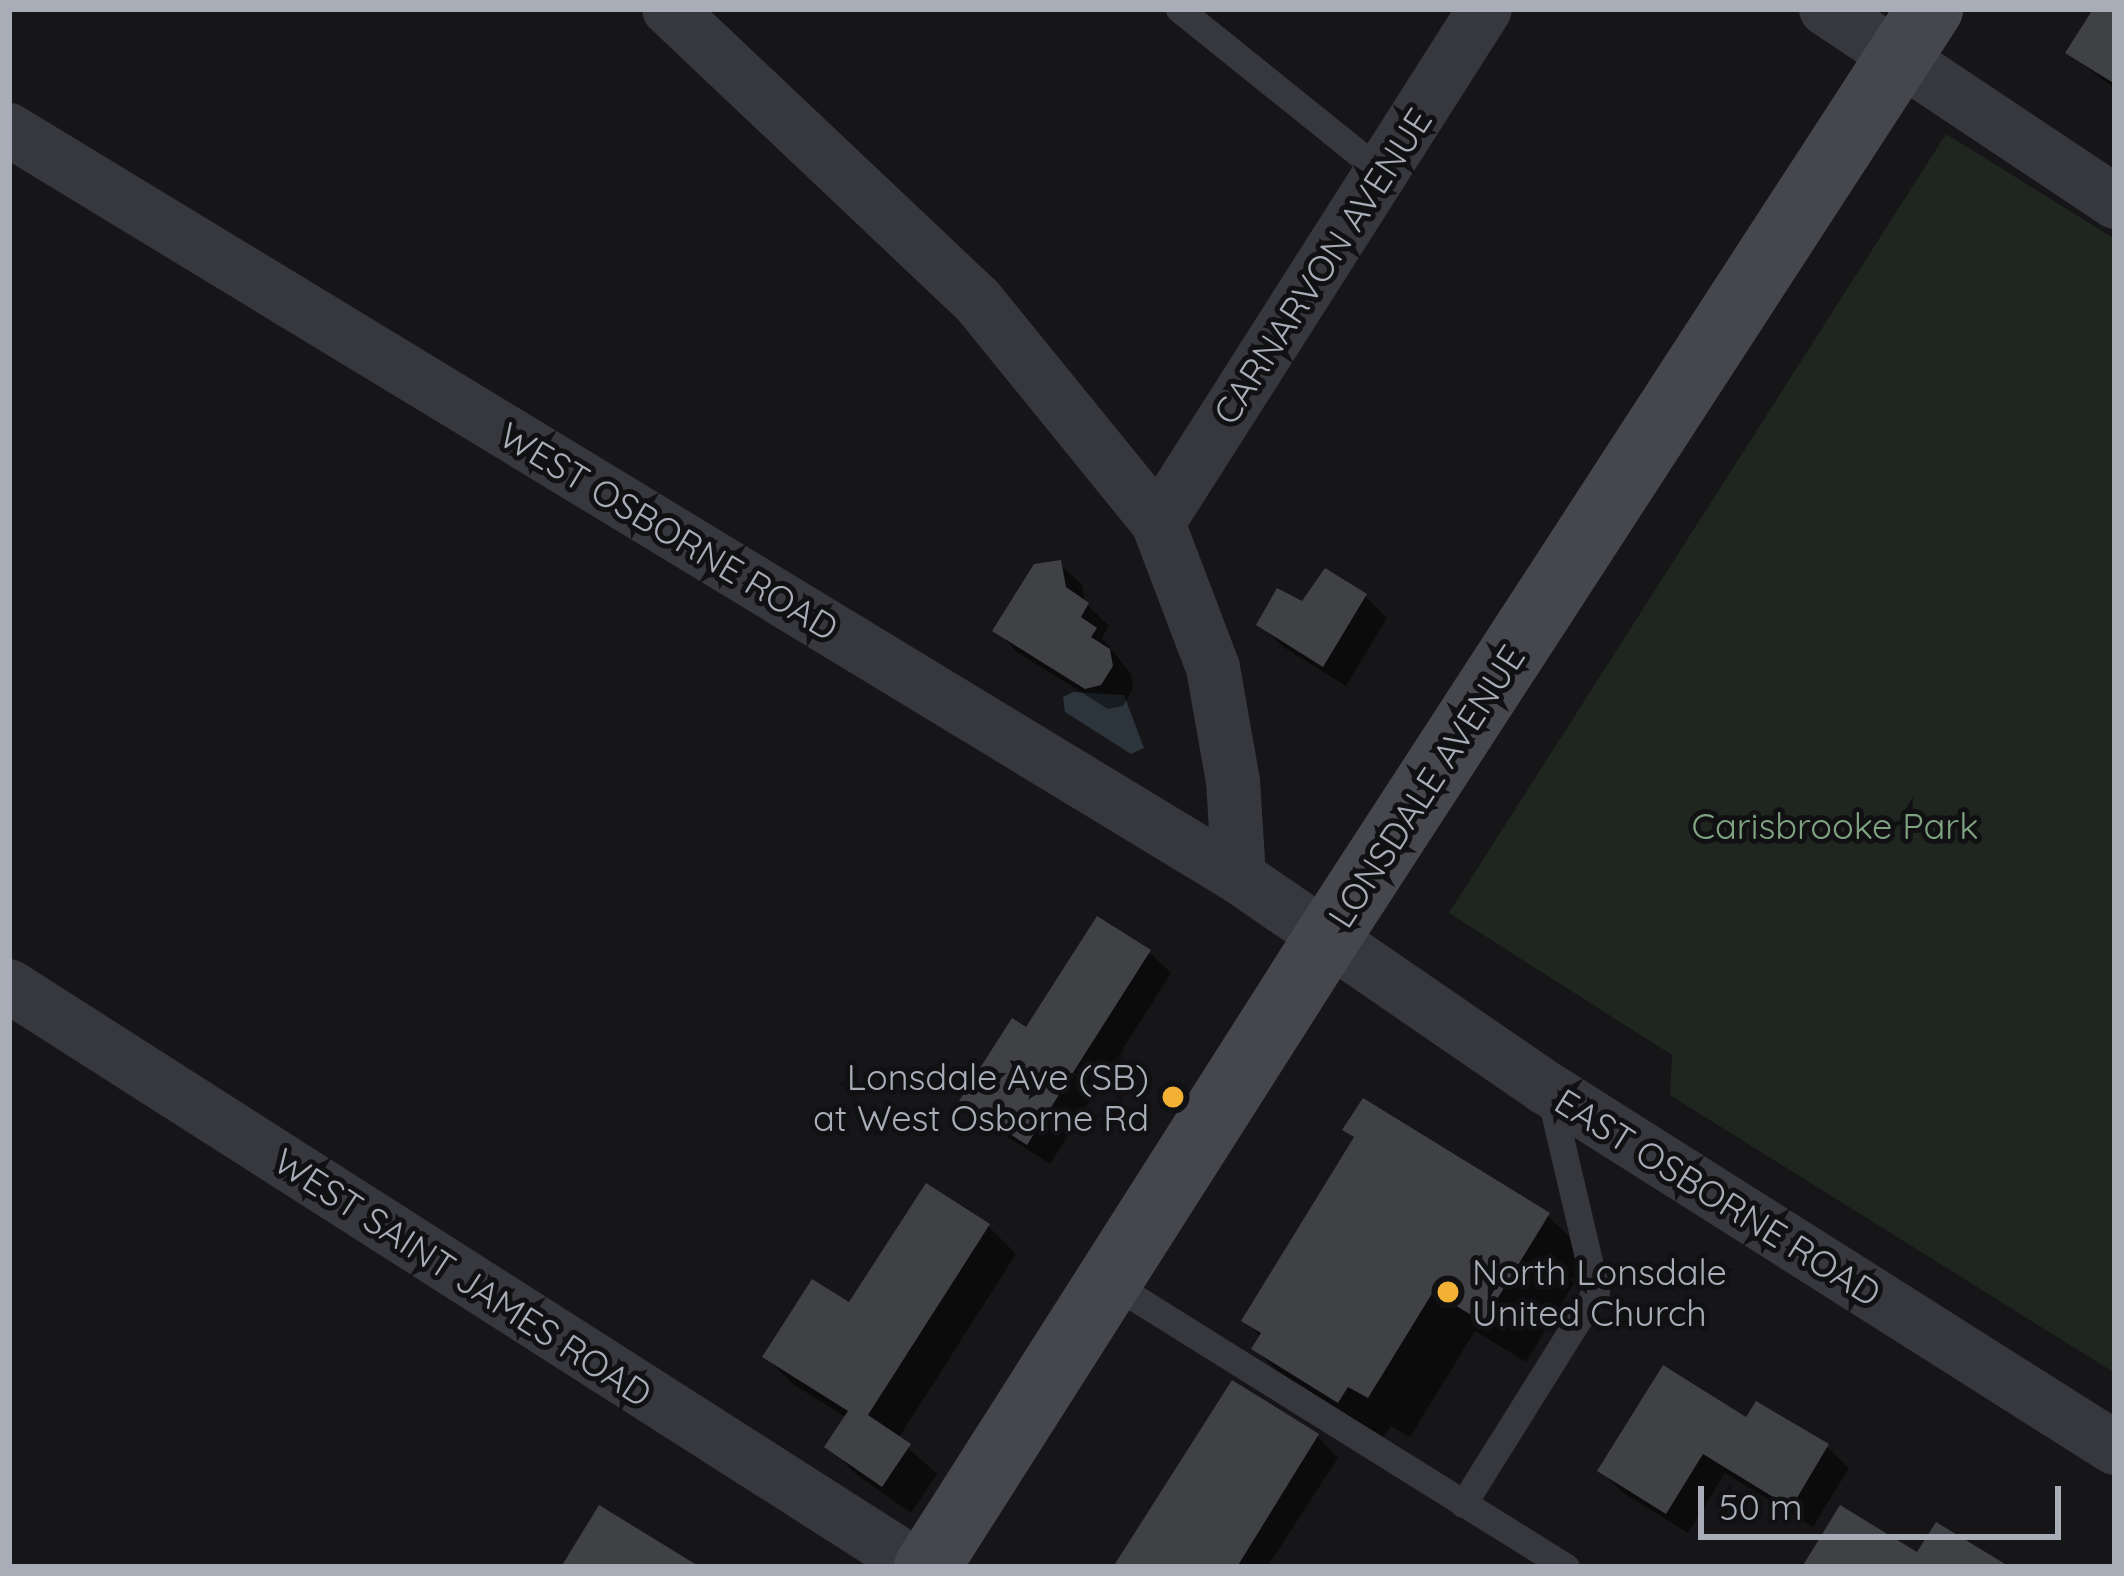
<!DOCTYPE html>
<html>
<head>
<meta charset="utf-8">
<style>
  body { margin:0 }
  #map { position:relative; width:2124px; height:1576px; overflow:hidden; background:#161618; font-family:Quicksand,sans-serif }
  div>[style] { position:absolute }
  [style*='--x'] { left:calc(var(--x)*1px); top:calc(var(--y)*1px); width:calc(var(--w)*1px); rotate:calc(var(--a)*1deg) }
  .green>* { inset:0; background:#1e261f }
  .water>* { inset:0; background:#2c353c }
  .shadow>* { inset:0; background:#0007 }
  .building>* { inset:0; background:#404145 }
  .lane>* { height:27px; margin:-13.5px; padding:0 13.5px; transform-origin:13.5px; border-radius:13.5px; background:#37383d }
  .street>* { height:54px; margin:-27px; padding:0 27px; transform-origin:27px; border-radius:27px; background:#37383d }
  .secondary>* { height:66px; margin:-33px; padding:0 33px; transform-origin:33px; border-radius:33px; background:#45474d }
  .dots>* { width:33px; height:33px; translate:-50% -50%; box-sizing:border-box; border:6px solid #111113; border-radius:50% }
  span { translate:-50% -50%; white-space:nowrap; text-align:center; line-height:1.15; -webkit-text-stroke:10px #111113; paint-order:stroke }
  .street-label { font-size:36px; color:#a8adb8 }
  .park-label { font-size:36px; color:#7fa381 }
  .poi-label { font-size:36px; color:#a8adb8 }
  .right { translate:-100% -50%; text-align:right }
  .left { translate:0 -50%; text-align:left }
  .frame { position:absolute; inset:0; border:12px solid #a8adb8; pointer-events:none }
  .scale { position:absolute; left:1698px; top:1486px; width:363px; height:54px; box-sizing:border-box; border:6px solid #a8adb8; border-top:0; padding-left:15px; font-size:36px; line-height:42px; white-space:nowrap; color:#a8adb8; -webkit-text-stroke:9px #111113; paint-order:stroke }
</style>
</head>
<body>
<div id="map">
  <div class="green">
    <div style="clip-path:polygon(1946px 134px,2115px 239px,2115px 1373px,1670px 1095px,1672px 1055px,1449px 913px)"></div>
  </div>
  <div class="water">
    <div style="clip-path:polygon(1073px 692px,1124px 695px,1144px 748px,1131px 754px,1065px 712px,1063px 697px)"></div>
  </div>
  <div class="shadow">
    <div style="clip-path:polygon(2096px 9px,2115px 9px,2115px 89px,2068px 52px)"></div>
    <div style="clip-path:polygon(1060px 564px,1082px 585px,1085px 603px,1109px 626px,1102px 638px,1131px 674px,1133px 688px,1123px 706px,1108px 709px,1017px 652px,996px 630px)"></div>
    <div style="clip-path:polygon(1365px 596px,1387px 618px,1346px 686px,1282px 646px,1260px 625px,1303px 605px)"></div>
    <div style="clip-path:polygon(1149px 952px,1171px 973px,1050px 1164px,984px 1122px,963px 1101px,1027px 1031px)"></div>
    <div style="clip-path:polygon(1363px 1102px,1548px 1216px,1590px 1257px,1526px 1362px,1475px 1331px,1410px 1437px,1391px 1426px,1380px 1442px,1296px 1390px,1255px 1349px,1262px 1338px,1245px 1321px,1356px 1139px,1346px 1130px)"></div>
    <div style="clip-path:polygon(988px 1226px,1016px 1254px,898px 1439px,937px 1474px,911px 1513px,856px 1474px,828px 1446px,847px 1418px,794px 1385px,766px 1357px)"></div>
    <div style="clip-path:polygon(1747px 1422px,1827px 1447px,1849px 1468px,1813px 1527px,1725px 1473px,1688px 1533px,1622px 1492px,1601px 1471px)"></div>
    <div style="clip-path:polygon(1317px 1436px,1338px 1458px,1267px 1567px,1116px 1567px)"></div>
  </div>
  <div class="building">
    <div style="clip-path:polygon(2093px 9px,2115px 9px,2115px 84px,2065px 53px)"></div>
    <div style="clip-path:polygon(1061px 560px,1066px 587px,1089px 603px,1081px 617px,1097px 628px,1091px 637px,1110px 649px,1113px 666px,1101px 685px,1085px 689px,992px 631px,1034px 564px)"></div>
    <div style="clip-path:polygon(1325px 568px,1367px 594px,1323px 667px,1256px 625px,1277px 588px,1302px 601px)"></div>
    <div style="clip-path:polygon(1097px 916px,1151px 950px,1027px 1145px,959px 1101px,1012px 1018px,1026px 1027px)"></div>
    <div style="clip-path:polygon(1363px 1098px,1550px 1213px,1483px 1322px,1433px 1292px,1368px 1398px,1348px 1387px,1338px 1403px,1251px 1349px,1261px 1333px,1241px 1321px,1354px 1137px,1342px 1130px)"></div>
    <div style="clip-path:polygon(926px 1183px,990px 1224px,868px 1415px,911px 1444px,882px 1487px,824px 1447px,848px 1411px,762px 1357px,812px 1279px,849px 1302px)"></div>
    <div style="clip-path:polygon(1663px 1365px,1746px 1417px,1756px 1401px,1829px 1444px,1791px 1508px,1703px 1454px,1666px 1514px,1597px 1471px)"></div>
    <div style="clip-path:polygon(1232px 1380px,1319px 1434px,1237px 1567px,1113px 1567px)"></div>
    <div style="clip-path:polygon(599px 1505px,700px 1567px,561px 1567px)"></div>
    <div style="clip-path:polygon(1840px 1505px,1917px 1552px,1936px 1522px,2010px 1567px,1802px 1567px)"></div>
  </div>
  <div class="lane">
    <div style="--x:1179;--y:9;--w:262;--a:38.8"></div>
    <div style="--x:1108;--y:1281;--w:540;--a:31.98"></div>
    <div style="--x:1463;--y:1504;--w:251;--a:-58"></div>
    <div style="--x:1596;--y:1291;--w:201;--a:-103.2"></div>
  </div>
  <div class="street">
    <div style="--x:669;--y:9;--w:424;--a:43.4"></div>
    <div style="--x:977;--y:300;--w:287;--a:50.9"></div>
    <div style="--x:1158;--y:523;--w:155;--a:69.2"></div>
    <div style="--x:1213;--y:668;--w:115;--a:80"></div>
    <div style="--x:1233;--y:781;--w:96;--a:86.4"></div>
    <div style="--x:1826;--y:9;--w:348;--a:33.7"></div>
    <div style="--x:9;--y:130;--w:1439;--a:31.27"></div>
    <div style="--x:1239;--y:877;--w:375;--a:34.5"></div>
    <div style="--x:1548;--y:1089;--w:671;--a:32.34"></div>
    <div style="--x:1158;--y:523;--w:609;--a:-57.54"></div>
    <div style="--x:9;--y:986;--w:1080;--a:32.56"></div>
  </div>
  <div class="secondary">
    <div style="--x:927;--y:1567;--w:745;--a:-57.55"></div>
    <div style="--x:1327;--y:938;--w:1108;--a:-57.01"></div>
  </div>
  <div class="dots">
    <div style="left:1173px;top:1097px;background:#f2b134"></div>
    <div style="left:1448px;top:1292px;background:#f2b134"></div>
  </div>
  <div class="street-label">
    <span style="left:1322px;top:266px;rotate:-57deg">CARNARVON AVENUE</span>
    <span style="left:669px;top:531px;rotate:31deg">WEST OSBORNE ROAD</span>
    <span style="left:1426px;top:786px;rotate:-57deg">LONSDALE AVENUE</span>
    <span style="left:1718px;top:1197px;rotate:32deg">EAST OSBORNE ROAD</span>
    <span style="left:463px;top:1277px;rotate:33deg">WEST SAINT JAMES ROAD</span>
  </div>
  <div class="park-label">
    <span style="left:1835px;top:826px">Carisbrooke Park</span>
  </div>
  <div class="poi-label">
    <span class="right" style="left:1149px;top:1097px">Lonsdale Ave (SB)<br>at West Osborne Rd</span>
    <span class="left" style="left:1472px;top:1292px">North Lonsdale<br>United Church</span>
  </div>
  <div class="frame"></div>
  <div class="scale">50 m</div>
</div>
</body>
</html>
